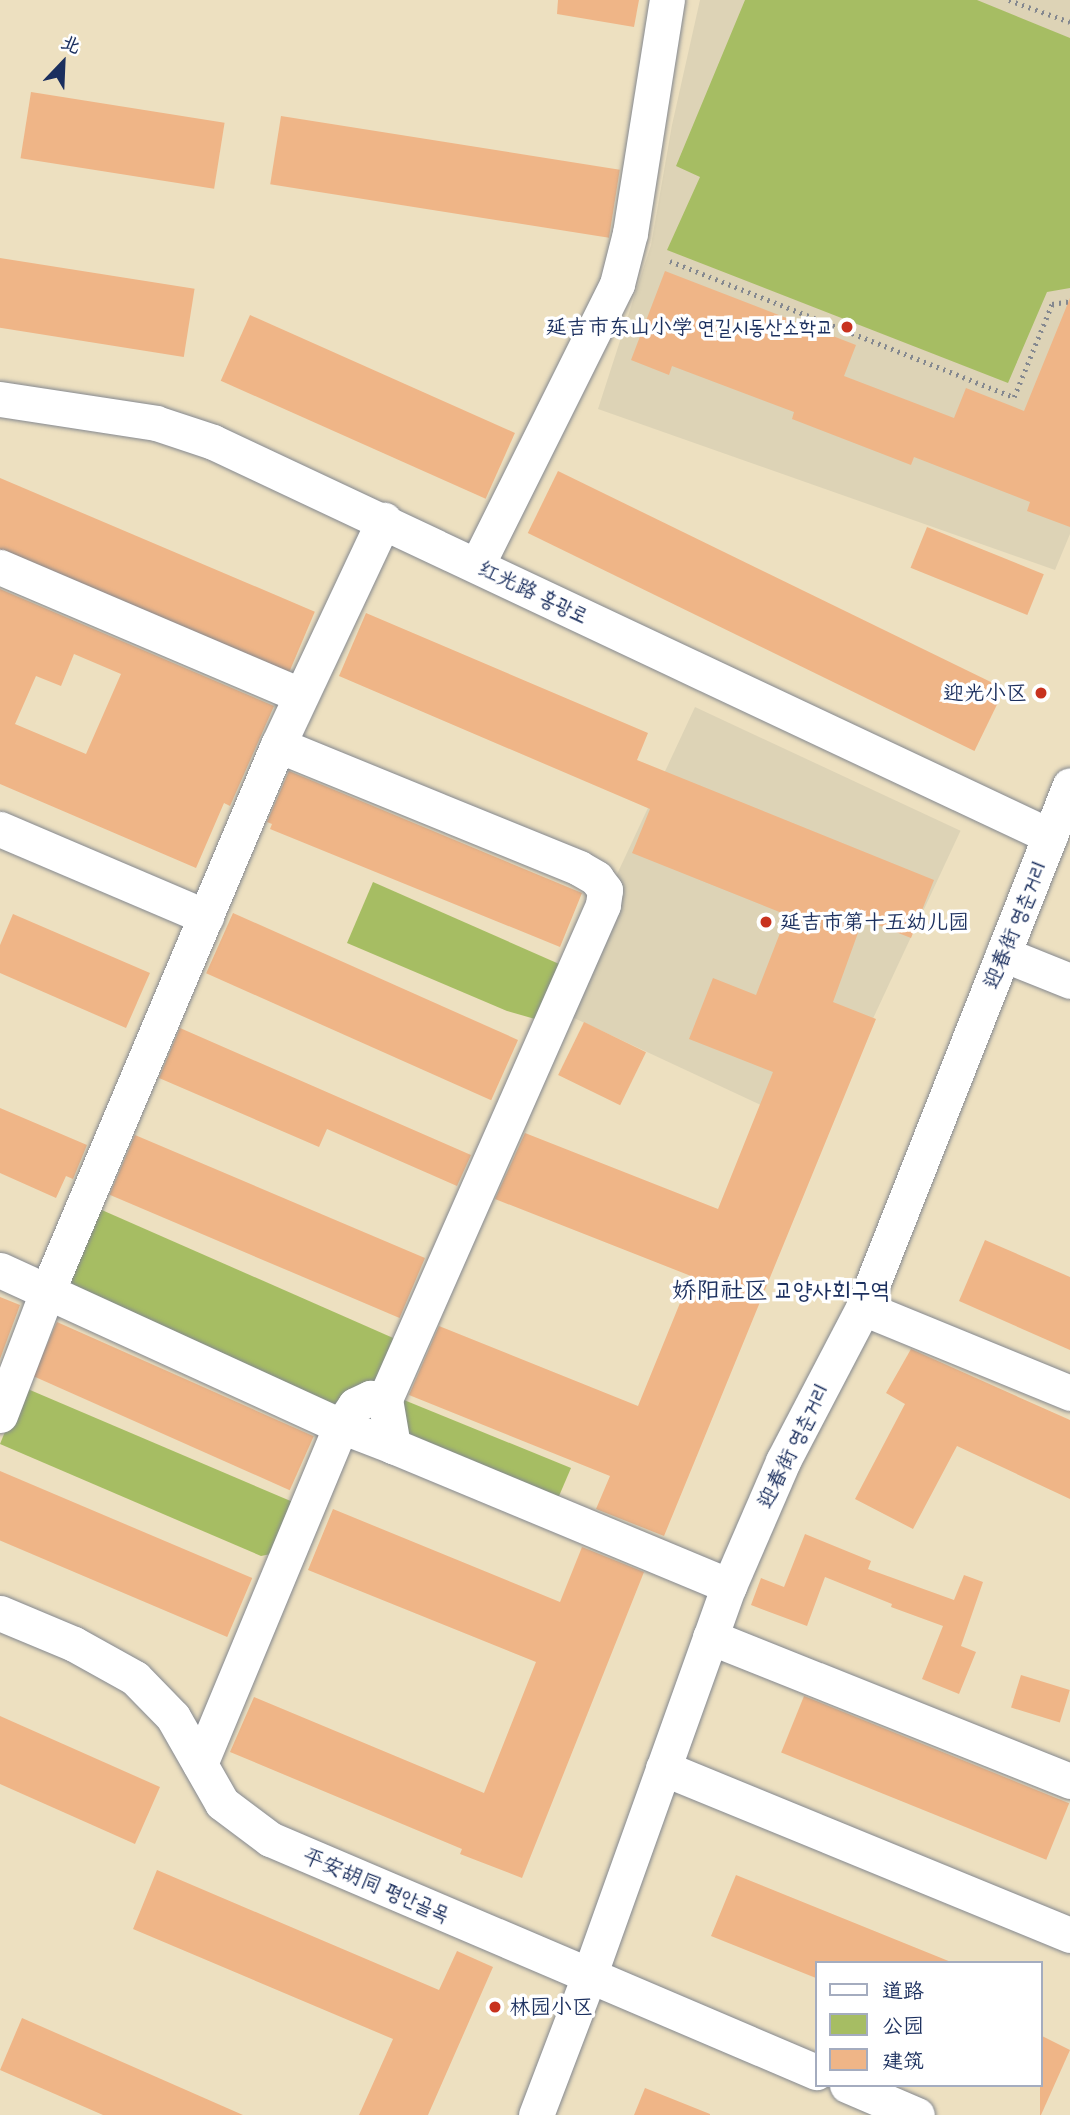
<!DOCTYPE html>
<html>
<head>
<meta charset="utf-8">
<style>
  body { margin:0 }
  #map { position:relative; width:1070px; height:2115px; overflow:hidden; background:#ede0c0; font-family:Delius,"LXGW WenKai TC","Poor Story",sans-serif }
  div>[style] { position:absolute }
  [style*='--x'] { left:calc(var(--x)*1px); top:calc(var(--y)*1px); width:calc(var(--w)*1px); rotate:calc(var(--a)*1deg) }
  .built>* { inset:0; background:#ddd3b6; transform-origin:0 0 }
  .green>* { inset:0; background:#a6bd63 }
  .building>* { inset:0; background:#efb587; transform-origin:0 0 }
  .path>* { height:4.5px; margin-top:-2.25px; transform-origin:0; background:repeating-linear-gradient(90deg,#84888f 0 2px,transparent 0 7px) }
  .roads { filter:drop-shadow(0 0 2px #84888f) drop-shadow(0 0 2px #84888f) }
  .minor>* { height:35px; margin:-17.5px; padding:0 17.5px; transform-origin:17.5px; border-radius:17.5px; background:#fff }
  .dots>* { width:19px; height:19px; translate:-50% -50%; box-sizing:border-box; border:4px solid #fff; border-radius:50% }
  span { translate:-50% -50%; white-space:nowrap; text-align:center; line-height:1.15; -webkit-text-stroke:7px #fff; paint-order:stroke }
  .poi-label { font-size:21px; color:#1b2f5e }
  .right { translate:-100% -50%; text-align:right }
  .left { translate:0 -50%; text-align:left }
  .street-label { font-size:21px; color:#1b2f5e }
  .quarter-label { font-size:24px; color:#1b2f5e }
  .legend { position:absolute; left:815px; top:1961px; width:228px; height:126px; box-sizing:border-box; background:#fff; border:2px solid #a4acbf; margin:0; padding:9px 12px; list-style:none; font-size:21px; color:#1b2f5e }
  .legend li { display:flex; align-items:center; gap:14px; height:35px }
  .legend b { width:35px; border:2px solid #a4acbf }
  .north { position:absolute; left:28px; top:28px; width:70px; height:70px; -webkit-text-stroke:5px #fff; paint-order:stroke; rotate:23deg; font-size:19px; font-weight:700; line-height:28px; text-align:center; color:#1b2f5e }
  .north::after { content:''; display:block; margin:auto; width:24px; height:32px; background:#1b2f5e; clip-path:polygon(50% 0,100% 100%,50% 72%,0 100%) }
</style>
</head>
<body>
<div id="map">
  <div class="built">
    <div style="clip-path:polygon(700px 0,1070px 0,1070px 534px,1055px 570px,598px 409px,651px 245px,672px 125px)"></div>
    <div style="left:695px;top:707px;width:293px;height:333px;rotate:25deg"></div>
  </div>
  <div class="green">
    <div style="clip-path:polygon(745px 0,977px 0,1070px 38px,1070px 288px,1047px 292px,1008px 383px,667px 250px,700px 177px,676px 166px)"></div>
    <div style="clip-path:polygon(373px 882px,566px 967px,542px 1021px,507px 1011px,347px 943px)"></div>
    <div style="clip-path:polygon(95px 1207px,400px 1341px,378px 1392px,332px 1406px,61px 1289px)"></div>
    <div style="clip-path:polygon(23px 1387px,300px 1505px,281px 1552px,261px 1556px,0 1444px)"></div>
    <div style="clip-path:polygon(404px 1400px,571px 1468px,559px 1496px,548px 1498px,411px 1442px,399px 1416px)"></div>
  </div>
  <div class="building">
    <div style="clip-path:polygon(558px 0,639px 0,634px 27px,557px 14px)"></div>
    <div style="left:31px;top:92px;width:196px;height:67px;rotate:9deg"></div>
    <div style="left:281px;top:116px;width:343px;height:69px;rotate:9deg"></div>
    <div style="left:0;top:258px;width:197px;height:69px;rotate:9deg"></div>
    <div style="clip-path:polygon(665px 271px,856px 345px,844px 376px,954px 418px,966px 388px,1024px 411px,1070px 298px,1070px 527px,1027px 511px,1030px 502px,914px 457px,911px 465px,792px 419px,794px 412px,672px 366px,669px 375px,631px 360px)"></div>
    <div style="left:250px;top:315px;width:290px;height:72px;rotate:24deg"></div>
    <div style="left:558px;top:471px;width:497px;height:69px;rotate:26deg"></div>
    <div style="left:0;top:478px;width:342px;height:69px;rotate:23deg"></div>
    <div style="left:927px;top:527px;width:126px;height:44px;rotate:22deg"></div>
    <div style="clip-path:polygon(evenodd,0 589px,274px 706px,230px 806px,224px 803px,196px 868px,0 784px,0 589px,74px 654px,121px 674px,86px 754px,15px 724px,36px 676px,61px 686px,74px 654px)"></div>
    <div style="clip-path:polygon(366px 613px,648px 733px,637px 760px,934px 880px,911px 938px,863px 919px,833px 1002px,876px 1019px,664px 1536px,596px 1509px,610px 1476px,409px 1395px,439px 1326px,638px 1406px,691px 1276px,495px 1199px,525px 1133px,718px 1209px,773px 1072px,689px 1039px,713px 978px,756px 995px,787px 915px,632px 853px,650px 809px,339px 676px)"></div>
    <div style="clip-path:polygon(289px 771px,582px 893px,560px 947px,270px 829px,272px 824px,267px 822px)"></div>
    <div style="left:233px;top:913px;width:312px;height:66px;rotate:24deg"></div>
    <div style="clip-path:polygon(13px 914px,150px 973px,126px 1028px,0 973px,0 945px)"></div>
    <div style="left:584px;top:1022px;width:69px;height:59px;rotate:26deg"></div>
    <div style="clip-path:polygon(180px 1028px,471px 1155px,457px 1186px,327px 1129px,319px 1147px,159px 1078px)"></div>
    <div style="clip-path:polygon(0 1108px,87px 1145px,73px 1179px,66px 1176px,56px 1198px,0 1173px)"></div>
    <div style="left:135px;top:1135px;width:315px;height:65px;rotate:23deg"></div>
    <div style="clip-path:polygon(985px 1240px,1070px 1277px,1070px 1350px,959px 1301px)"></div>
    <div style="clip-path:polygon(0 1297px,20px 1305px,0 1359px)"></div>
    <div style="left:57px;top:1322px;width:281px;height:59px;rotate:24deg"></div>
    <div style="clip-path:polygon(911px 1349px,1070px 1420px,1070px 1499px,957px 1446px,913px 1529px,855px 1499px,905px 1404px,886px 1393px)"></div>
    <div style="left:0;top:1471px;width:274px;height:64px;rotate:23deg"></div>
    <div style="clip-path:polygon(333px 1509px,560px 1602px,582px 1547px,644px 1572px,522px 1878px,460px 1854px,462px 1849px,230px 1752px,254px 1697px,484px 1793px,536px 1662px,308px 1570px)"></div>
    <div style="clip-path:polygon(805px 1534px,871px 1561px,868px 1569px,954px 1600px,964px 1575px,983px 1582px,961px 1646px,976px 1652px,959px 1694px,922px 1679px,943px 1626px,891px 1607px,892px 1604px,825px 1577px,807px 1626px,751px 1605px,761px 1578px,784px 1587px)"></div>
    <div style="left:1021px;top:1675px;width:51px;height:34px;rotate:17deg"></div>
    <div style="left:804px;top:1696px;width:286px;height:61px;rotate:22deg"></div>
    <div style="clip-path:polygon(0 1716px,160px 1787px,135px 1844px,0 1784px)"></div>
    <div style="clip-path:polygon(157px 1870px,439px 1990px,457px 1951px,493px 1967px,428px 2115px,359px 2115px,393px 2039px,133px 1929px)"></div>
    <div style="clip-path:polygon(736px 1875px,951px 1962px,951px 1963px,816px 1963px,816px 1978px,711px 1936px)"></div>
    <div style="clip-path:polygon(22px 2018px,243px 2115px,103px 2115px,0 2070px)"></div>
    <div style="clip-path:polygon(1040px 2035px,1070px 2050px,1041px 2115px,1040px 2115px)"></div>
    <div style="clip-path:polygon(645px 2088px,710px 2114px,710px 2115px,634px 2115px)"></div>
  </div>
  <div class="path">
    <div style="--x:1009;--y:0;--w:65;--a:19.8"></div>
    <div style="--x:670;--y:261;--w:370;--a:21.6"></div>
    <div style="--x:1014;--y:397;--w:100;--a:-67.8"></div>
    <div style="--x:1052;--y:304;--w:18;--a:-9"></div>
  </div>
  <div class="roads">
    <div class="minor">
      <div style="--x:0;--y:399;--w:158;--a:8.7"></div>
      <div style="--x:156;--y:423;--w:60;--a:18.4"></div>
      <div style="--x:213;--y:442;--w:925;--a:25.21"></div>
      <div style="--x:477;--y:565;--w:314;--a:-63.5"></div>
      <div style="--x:617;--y:284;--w:53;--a:-75.7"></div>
      <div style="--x:630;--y:233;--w:236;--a:-81"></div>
      <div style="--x:0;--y:567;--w:326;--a:23.1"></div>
      <div style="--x:278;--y:745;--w:325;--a:22.2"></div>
      <div style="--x:579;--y:868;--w:20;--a:30"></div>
      <div style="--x:596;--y:878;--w:15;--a:53"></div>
      <div style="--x:605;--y:890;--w:15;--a:98"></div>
      <div style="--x:603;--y:905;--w:540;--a:113.81"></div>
      <div style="--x:385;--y:1399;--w:48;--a:80.3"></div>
      <div style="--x:393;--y:1446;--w:364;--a:22.6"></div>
      <div style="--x:0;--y:829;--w:224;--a:23.1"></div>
      <div style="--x:1003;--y:954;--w:72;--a:21.9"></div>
      <div style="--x:0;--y:1270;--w:375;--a:24.6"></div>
      <div style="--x:341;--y:1426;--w:56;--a:21"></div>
      <div style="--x:863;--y:1308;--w:224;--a:22.3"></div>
      <div style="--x:0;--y:1415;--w:132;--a:-69.1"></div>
      <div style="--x:47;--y:1292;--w:594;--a:-67.11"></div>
      <div style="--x:278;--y:745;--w:249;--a:-64.8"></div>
      <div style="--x:0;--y:1613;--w:80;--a:22.7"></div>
      <div style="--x:74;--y:1644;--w:70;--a:29.1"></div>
      <div style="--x:135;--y:1678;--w:54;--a:45.7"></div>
      <div style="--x:173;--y:1717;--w:99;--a:60.3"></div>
      <div style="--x:222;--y:1803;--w:60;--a:36.9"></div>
      <div style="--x:270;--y:1839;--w:594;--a:23.11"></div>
      <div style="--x:710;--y:1637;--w:388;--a:21.8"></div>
      <div style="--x:200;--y:1764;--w:366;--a:-67.4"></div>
      <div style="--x:341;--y:1426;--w:25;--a:-56"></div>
      <div style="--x:355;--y:1405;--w:17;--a:-25"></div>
      <div style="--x:370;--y:1398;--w:15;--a:4"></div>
      <div style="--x:663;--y:1768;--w:440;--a:22.3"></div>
      <div style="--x:847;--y:2085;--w:76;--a:23.2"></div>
      <div style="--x:536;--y:2115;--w:149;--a:-69.1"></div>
      <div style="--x:589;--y:1976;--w:414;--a:-70.3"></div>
      <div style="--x:729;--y:1586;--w:136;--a:-66.6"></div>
      <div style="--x:783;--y:1461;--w:173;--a:-62.4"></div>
      <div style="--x:863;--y:1308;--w:562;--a:-68.41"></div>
    </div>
  </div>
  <div class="dots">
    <div style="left:847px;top:327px;background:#c8321e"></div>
    <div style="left:1041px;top:693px;background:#c8321e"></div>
    <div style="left:766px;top:922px;background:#c8321e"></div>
    <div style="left:495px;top:2007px;background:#c8321e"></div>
  </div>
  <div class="poi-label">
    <span class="right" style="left:833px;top:327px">延吉市东山小学 연길시동산소학교</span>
    <span class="right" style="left:1027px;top:693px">迎光小区</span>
    <span class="left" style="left:780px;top:922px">延吉市第十五幼儿园</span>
    <span class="left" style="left:509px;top:2007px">林园小区</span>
  </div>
  <div class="street-label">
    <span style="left:533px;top:592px;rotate:25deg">红光路 홍광로</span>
    <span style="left:1015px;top:925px;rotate:-68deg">迎春街 영춘거리</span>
    <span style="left:793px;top:1446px;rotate:-64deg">迎春街 영춘거리</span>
    <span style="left:376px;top:1885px;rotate:23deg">平安胡同 평안골목</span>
  </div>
  <div class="quarter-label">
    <span style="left:781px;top:1290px">娇阳社区 교양사회구역</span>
  </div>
  <ul class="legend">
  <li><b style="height:9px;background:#fff"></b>道路</li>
  <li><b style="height:19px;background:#a6bd63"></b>公园</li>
  <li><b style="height:19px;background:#efb587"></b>建筑</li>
  </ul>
  <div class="north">北</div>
</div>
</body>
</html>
